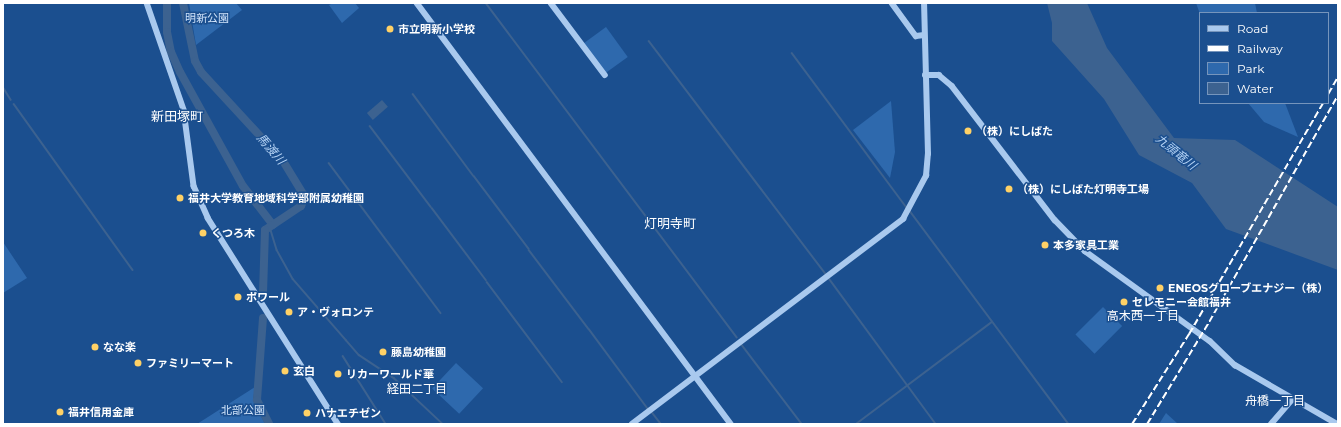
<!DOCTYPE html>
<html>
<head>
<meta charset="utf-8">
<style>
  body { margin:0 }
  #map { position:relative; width:1341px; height:427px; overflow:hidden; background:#1b4f8f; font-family:Montserrat,"Noto Sans JP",sans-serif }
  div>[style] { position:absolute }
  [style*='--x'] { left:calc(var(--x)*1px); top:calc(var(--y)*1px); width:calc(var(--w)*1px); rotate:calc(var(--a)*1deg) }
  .green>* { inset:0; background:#2e69ad; transform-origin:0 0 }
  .water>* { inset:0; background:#3c6290; transform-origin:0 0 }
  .stream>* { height:1.5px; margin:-0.75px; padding:0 0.75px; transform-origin:0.75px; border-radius:0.75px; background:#3c6290 }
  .river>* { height:8px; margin:-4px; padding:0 4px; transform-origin:4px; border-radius:4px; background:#3c6290 }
  .tertiary>* { height:5.5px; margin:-2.75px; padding:0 2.75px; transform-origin:2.75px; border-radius:2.75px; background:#a9c9ee }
  .rail>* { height:1.5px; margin-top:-0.75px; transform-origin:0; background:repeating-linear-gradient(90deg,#fff 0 7px,transparent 0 10px) }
  .dots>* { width:11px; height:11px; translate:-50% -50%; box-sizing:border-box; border:2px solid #1b4f8f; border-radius:50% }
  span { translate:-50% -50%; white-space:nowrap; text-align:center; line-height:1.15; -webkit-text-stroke:3px #1b4f8f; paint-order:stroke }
  .park-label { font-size:11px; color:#cfe3fa }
  .poi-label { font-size:11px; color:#fff; font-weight:700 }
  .left { translate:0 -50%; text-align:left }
  .water-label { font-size:12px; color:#b5d3f5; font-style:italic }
  .neighbourhood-label { font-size:12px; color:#fff }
  .quarter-label { font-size:13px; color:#fff }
  .frame { position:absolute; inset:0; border:4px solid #fff; pointer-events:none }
  .legend { position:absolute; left:1199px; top:12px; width:130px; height:92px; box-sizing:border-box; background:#1b4f8f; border:1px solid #7695bc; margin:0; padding:5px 7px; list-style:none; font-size:12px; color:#fff }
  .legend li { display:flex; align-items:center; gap:8px; height:20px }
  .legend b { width:20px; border:1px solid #7695bc }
</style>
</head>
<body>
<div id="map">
  <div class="green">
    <div style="clip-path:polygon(189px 3px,236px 3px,242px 10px,196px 45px)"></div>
    <div style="clip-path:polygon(333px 3px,355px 3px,359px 8px,342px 23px,329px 5px)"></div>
    <div style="clip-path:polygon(1196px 3px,1255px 3px,1257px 13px,1200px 14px)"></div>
    <div style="left:606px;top:27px;width:37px;height:30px;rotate:54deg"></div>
    <div style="clip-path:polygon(891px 101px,895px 152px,890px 178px,853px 130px)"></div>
    <div style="clip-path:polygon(1248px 103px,1285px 103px,1298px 137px,1264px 122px)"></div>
    <div style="clip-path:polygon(3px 242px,27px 278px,3px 293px)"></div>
    <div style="left:1103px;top:307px;width:27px;height:39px;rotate:45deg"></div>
    <div style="left:456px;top:363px;width:37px;height:35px;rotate:43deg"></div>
    <div style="clip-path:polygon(255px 387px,253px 400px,265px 424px,197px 424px)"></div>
    <div style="clip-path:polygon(1166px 413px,1178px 424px,1159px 424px)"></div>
  </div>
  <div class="water">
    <div style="clip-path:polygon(1047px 3px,1087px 3px,1107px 48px,1174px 138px,1235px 140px,1338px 207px,1338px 270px,1226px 229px,1192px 183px,1139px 155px,1104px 99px,1052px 41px,1052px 23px)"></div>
    <div style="left:382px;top:100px;width:9px;height:20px;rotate:49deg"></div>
  </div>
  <div class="stream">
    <div style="--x:486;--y:3;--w:418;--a:53.1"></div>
    <div style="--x:649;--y:41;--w:293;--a:52.8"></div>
    <div style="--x:792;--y:53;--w:193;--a:53.4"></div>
    <div style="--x:3;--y:87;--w:15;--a:58"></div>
    <div style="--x:413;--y:94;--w:101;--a:53.5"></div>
    <div style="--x:14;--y:104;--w:204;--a:54.4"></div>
    <div style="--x:370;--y:126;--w:101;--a:53"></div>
    <div style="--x:329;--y:163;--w:187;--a:53.3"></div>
    <div style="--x:474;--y:176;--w:91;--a:53"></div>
    <div style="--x:432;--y:208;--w:90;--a:53.1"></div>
    <div style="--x:910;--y:211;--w:266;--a:53.3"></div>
    <div style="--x:270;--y:227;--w:24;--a:73"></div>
    <div style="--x:277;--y:250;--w:33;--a:61"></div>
    <div style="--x:293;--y:279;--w:81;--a:49"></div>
    <div style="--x:346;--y:340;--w:20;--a:49"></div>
    <div style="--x:359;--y:355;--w:42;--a:33.3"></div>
    <div style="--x:394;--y:378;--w:67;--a:43.2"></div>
    <div style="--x:529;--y:250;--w:98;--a:52.9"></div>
    <div style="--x:828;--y:277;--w:182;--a:53.7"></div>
    <div style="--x:487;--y:282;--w:125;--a:53.1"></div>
    <div style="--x:589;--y:329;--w:101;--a:53.5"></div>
    <div style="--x:742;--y:345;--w:99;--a:52.8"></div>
    <div style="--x:343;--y:356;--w:80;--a:57.7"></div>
    <div style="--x:651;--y:411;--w:16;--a:52"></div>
    <div style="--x:856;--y:424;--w:170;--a:-36.9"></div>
  </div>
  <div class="river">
    <div style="--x:167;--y:3;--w:29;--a:90"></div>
    <div style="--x:167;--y:32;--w:20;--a:79"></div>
    <div style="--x:171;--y:52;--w:22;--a:66"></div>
    <div style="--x:180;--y:72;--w:130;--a:61.1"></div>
    <div style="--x:243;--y:186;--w:49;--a:52.4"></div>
    <div style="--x:183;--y:3;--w:59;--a:78.3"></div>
    <div style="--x:195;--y:61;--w:13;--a:61"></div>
    <div style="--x:201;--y:72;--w:121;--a:47.3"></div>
    <div style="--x:283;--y:161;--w:42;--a:58.6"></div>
    <div style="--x:305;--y:197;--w:10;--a:114"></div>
    <div style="--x:301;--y:206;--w:43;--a:146.3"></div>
    <div style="--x:265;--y:230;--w:63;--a:91.8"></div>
    <div style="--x:263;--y:318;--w:82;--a:94.2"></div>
    <div style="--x:257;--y:400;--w:27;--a:63"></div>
  </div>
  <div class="tertiary">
    <div style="--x:147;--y:3;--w:113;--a:70.9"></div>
    <div style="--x:184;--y:110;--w:77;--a:82.5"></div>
    <div style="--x:194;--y:186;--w:35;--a:66"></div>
    <div style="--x:208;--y:218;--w:244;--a:57.7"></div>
    <div style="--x:417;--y:3;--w:525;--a:53.28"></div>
    <div style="--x:551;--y:3;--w:90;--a:53.1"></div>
    <div style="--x:892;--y:3;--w:41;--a:54"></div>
    <div style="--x:916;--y:36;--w:8;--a:-7"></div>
    <div style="--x:925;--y:75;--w:14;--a:0"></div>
    <div style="--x:939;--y:75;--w:17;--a:40"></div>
    <div style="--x:952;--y:86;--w:169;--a:52.5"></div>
    <div style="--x:1055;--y:220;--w:43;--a:45.9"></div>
    <div style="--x:1085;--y:251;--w:154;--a:35.8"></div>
    <div style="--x:1210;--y:341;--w:35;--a:44"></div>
    <div style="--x:1235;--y:365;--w:118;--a:30"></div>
    <div style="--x:632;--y:424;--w:340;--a:-37.1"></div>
    <div style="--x:903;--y:219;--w:49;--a:-61.9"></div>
    <div style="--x:926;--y:176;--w:22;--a:-85"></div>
    <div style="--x:928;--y:154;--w:151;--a:-91.5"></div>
    <div style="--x:1271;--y:424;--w:33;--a:-49"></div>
  </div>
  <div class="rail">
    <div style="--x:1328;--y:94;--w:20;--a:-60"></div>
    <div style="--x:1132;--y:424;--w:107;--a:-57.7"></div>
    <div style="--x:1189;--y:334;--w:267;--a:-59.9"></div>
    <div style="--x:1147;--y:424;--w:119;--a:-58.7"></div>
    <div style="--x:1209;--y:322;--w:261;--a:-60.4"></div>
  </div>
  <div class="dots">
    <div style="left:390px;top:29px;background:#ffd166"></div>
    <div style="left:968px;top:131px;background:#ffd166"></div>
    <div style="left:1009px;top:189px;background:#ffd166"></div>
    <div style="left:180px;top:198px;background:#ffd166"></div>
    <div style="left:203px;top:233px;background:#ffd166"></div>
    <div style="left:1045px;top:245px;background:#ffd166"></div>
    <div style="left:1160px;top:288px;background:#ffd166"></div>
    <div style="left:238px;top:297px;background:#ffd166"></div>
    <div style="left:1124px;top:302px;background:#ffd166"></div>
    <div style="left:289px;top:312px;background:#ffd166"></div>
    <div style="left:95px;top:347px;background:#ffd166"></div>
    <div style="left:383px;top:352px;background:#ffd166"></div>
    <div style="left:138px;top:363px;background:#ffd166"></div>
    <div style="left:285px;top:371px;background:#ffd166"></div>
    <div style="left:338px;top:374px;background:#ffd166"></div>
    <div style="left:60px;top:412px;background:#ffd166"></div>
    <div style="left:307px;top:413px;background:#ffd166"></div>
  </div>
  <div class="park-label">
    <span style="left:207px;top:18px">明新公園</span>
    <span style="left:243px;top:410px">北部公園</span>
  </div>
  <div class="poi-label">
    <span class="left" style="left:398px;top:29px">市立明新小学校</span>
    <span class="left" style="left:976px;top:131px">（株）にしばた</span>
    <span class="left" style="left:1017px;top:189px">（株）にしばた灯明寺工場</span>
    <span class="left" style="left:188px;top:198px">福井大学教育地域科学部附属幼稚園</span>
    <span class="left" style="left:211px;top:233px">くつろ木</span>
    <span class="left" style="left:1053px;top:245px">本多家具工業</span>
    <span class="left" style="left:1168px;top:288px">ENEOSグローブエナジー（株）</span>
    <span class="left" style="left:246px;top:297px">ポワール</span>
    <span class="left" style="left:1132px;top:302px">セレモニー会館福井</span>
    <span class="left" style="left:297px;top:312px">ア・ヴォロンテ</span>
    <span class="left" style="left:103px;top:347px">なな楽</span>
    <span class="left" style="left:391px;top:352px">藤島幼稚園</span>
    <span class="left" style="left:146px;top:363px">ファミリーマート</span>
    <span class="left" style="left:293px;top:371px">玄白</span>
    <span class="left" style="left:346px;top:374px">リカーワールド華</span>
    <span class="left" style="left:68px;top:412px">福井信用金庫</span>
    <span class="left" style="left:315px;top:413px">ハナエチゼン</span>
  </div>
  <div class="water-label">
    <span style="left:271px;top:149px;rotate:49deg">馬渡川</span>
    <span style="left:1176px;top:152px;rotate:39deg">九頭竜川</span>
  </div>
  <div class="neighbourhood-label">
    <span style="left:1143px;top:316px">高木西一丁目</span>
    <span style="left:417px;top:389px">経田二丁目</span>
    <span style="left:1275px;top:401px">舟橋一丁目</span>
  </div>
  <div class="quarter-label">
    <span style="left:177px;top:116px">新田塚町</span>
    <span style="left:670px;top:223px">灯明寺町</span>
  </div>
  <div class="frame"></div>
  <ul class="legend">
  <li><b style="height:5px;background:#a9c9ee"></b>Road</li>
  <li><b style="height:5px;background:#fff"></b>Railway</li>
  <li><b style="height:11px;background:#2e69ad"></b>Park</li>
  <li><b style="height:11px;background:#3c6290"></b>Water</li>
  </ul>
</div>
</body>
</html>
